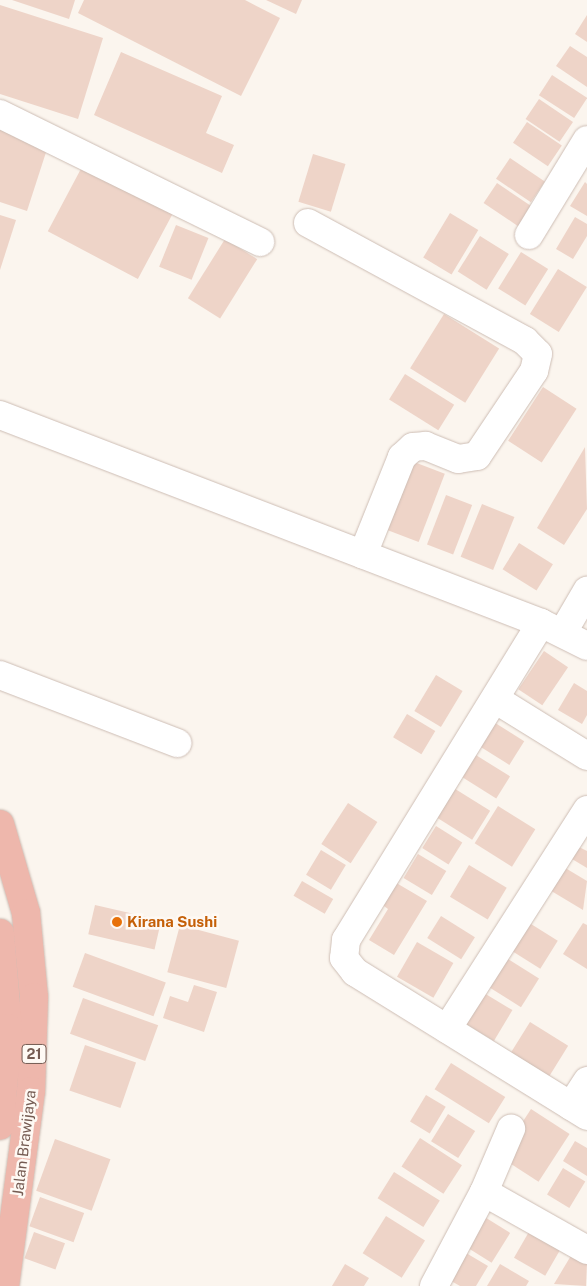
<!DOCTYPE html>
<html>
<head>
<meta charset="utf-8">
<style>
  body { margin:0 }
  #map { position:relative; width:587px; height:1286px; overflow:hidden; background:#fbf5ee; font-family:"Public Sans",sans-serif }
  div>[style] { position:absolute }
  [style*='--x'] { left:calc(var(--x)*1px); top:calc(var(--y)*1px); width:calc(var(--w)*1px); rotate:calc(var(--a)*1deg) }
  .building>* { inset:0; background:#eed4c8; transform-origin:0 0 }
  .roads { filter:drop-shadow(0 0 1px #cdbdb4) drop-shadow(0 0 1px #cdbdb4) }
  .minor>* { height:28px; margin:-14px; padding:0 14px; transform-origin:14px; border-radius:14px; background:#fff }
  .highway>* { height:28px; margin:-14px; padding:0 14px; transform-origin:14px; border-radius:14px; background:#eeb7ac }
  .dots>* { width:14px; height:14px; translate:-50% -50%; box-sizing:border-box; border:2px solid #fef9f4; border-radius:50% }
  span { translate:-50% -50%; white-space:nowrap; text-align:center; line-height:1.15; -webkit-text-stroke:5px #fef9f4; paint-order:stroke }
  .shield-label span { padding:1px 4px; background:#fef9f4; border:1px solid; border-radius:4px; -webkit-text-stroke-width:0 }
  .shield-label { font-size:14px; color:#755b52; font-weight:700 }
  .food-label { font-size:15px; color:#c56008; font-weight:700 }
  .left { translate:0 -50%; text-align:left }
  .street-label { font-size:15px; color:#755b52 }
</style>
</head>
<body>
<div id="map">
  <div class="building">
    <div style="clip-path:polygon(12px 0,75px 0,69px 19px)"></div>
    <div style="clip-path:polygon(84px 0,245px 0,280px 18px,241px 96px,78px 13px)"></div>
    <div style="clip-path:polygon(266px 0,302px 0,296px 14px)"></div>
    <div style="clip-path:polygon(0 5px,103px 38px,78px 119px,0 94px)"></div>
    <div style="clip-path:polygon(587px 15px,587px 42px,575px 34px)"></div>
    <div style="clip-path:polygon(570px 46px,587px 57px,587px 87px,556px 66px)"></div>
    <div style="clip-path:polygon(121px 52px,222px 96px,206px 133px,234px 145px,222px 173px,94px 115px)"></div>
    <div style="left:552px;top:75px;width:42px;height:24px;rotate:33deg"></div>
    <div style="left:539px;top:99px;width:41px;height:24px;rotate:34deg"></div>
    <div style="left:527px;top:122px;width:42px;height:25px;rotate:34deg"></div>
    <div style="clip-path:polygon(0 127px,49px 143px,27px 211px,0 202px)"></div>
    <div style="left:313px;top:154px;width:34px;height:50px;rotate:17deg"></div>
    <div style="left:510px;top:158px;width:42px;height:25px;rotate:34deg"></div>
    <div style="left:83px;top:165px;width:102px;height:75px;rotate:28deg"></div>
    <div style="clip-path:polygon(585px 182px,587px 184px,587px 216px,570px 206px)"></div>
    <div style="left:497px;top:183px;width:42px;height:24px;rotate:34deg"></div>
    <div style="left:450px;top:213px;width:33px;height:52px;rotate:31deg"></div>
    <div style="clip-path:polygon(0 215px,16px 220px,0 270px)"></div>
    <div style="clip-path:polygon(575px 217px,587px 224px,587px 236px,573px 259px,556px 249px)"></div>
    <div style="left:176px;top:225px;width:35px;height:45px;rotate:22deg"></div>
    <div style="left:480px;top:236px;width:34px;height:42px;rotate:32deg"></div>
    <div style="left:225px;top:239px;width:38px;height:70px;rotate:32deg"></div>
    <div style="left:521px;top:252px;width:32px;height:43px;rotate:32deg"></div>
    <div style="left:558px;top:269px;width:34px;height:53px;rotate:32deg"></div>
    <div style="left:444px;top:314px;width:65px;height:64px;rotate:32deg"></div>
    <div style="left:405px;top:374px;width:58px;height:30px;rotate:32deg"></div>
    <div style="left:543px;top:387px;width:40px;height:64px;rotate:33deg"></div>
    <div style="clip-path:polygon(585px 447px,587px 509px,564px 545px,537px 528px)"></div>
    <div style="left:414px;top:462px;width:33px;height:73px;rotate:21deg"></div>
    <div style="left:446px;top:495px;width:28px;height:53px;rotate:21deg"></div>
    <div style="left:482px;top:504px;width:35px;height:57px;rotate:22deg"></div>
    <div style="left:519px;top:543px;width:40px;height:31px;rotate:32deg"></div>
    <div style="left:544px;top:651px;width:29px;height:46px;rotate:34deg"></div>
    <div style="left:436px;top:675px;width:31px;height:42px;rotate:31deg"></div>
    <div style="clip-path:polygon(574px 683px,587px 691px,587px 715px,582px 724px,558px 710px)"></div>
    <div style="left:407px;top:714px;width:33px;height:27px;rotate:31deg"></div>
    <div style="left:492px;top:721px;width:38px;height:28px;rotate:32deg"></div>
    <div style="left:471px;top:752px;width:46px;height:26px;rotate:32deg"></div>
    <div style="left:452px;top:787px;width:45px;height:34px;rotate:32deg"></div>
    <div style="left:348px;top:803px;width:35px;height:49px;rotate:33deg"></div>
    <div style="left:498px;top:806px;width:44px;height:44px;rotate:32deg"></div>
    <div style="left:436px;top:826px;width:31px;height:26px;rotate:32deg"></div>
    <div style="clip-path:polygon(579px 847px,587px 851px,587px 868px,572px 859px)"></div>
    <div style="left:321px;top:850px;width:29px;height:29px;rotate:31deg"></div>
    <div style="left:418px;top:854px;width:33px;height:28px;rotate:31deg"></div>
    <div style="left:469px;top:865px;width:44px;height:37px;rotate:31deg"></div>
    <div style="clip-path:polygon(562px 866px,587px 881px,583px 910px,548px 889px)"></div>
    <div style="left:302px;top:881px;width:36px;height:17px;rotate:30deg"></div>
    <div style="clip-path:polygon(393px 881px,427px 901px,394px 955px,369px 940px,388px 909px,380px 903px)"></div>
    <div style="left:95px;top:905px;width:68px;height:30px;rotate:13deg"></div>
    <div style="left:441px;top:916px;width:40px;height:26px;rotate:32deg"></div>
    <div style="left:523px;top:919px;width:41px;height:33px;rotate:32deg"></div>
    <div style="clip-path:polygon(583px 923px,587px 925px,587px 969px,563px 954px)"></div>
    <div style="left:180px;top:925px;width:61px;height:49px;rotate:15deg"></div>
    <div style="left:417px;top:942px;width:42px;height:40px;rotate:30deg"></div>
    <div style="left:85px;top:953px;width:86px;height:36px;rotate:20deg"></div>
    <div style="left:500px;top:954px;width:46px;height:34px;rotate:32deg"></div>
    <div style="clip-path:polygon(194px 985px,217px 992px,204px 1032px,163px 1018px,170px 996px,188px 1002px)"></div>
    <div style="left:479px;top:990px;width:39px;height:36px;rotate:31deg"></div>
    <div style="left:83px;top:998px;width:80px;height:38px;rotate:20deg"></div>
    <div style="left:530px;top:1022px;width:45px;height:36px;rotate:32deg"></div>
    <div style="left:85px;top:1045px;width:54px;height:48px;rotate:19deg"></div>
    <div style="left:451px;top:1063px;width:64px;height:31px;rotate:32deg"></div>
    <div style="left:426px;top:1095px;width:23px;height:31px;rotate:31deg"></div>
    <div style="left:531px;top:1109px;width:46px;height:57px;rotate:33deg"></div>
    <div style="left:448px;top:1114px;width:32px;height:32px;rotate:32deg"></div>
    <div style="left:420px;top:1138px;width:50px;height:34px;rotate:33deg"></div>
    <div style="left:55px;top:1139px;width:59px;height:55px;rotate:20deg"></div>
    <div style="clip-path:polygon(575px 1141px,587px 1148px,587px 1176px,563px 1161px)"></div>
    <div style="left:563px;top:1168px;width:26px;height:31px;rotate:31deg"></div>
    <div style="left:394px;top:1172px;width:54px;height:31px;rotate:32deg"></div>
    <div style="left:40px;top:1197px;width:47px;height:31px;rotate:20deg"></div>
    <div style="left:386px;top:1216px;width:46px;height:44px;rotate:32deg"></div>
    <div style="left:483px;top:1216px;width:32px;height:35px;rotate:32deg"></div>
    <div style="left:530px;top:1230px;width:36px;height:32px;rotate:30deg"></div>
    <div style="left:34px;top:1232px;width:33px;height:28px;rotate:20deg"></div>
    <div style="clip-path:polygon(461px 1250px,488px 1266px,476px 1286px,460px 1286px,444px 1277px)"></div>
    <div style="clip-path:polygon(572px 1254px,587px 1263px,586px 1286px,554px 1284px)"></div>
    <div style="clip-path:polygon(345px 1264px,369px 1278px,364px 1286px,332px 1286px)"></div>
    <div style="clip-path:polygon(500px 1264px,529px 1281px,526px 1286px,487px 1286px)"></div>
  </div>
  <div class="roads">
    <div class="minor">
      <div style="--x:0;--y:114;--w:290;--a:26.2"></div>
      <div style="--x:308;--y:223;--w:247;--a:28.5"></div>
      <div style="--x:525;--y:341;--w:18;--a:45"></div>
      <div style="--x:538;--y:354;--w:17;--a:103"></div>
      <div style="--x:534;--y:371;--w:102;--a:123.8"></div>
      <div style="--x:477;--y:456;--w:19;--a:171"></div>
      <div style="--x:458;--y:459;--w:35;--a:-158"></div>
      <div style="--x:426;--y:446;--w:13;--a:176"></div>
      <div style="--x:413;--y:447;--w:15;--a:138"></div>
      <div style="--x:402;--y:457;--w:105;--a:111.9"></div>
      <div style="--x:529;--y:235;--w:111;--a:-58.6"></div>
      <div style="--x:0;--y:415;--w:580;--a:21.03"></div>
      <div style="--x:541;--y:623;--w:51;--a:26.6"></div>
      <div style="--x:541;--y:623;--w:372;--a:121.6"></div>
      <div style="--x:346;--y:940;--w:18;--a:96"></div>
      <div style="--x:344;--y:958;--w:18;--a:52"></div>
      <div style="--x:355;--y:972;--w:273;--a:31.8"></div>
      <div style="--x:563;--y:632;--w:48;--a:-59.7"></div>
      <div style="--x:0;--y:675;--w:190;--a:21"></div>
      <div style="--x:495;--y:699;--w:108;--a:31.8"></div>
      <div style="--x:447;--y:1029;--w:260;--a:-57.4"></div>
      <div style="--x:571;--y:1106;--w:30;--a:-57"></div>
      <div style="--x:484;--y:1192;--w:118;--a:29.4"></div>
      <div style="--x:434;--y:1286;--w:106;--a:-62"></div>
      <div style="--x:484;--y:1192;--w:69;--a:-66.8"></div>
    </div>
    <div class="highway">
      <div style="--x:0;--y:824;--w:93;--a:73.7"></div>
      <div style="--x:26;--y:913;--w:84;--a:84.6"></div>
      <div style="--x:34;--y:997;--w:94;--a:91.8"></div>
      <div style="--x:31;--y:1091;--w:197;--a:97.6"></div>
      <div style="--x:0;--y:933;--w:95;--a:85.2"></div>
      <div style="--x:8;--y:1028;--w:98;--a:94.7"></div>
    </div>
  </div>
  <div class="dots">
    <div style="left:117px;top:922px;background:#e8710a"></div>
  </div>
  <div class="shield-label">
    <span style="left:34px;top:1054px">21</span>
  </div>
  <div class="food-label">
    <span class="left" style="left:127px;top:922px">Kirana Sushi</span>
  </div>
  <div class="street-label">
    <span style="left:24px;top:1143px;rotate:-83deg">Jalan Brawijaya</span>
  </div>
</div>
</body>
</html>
